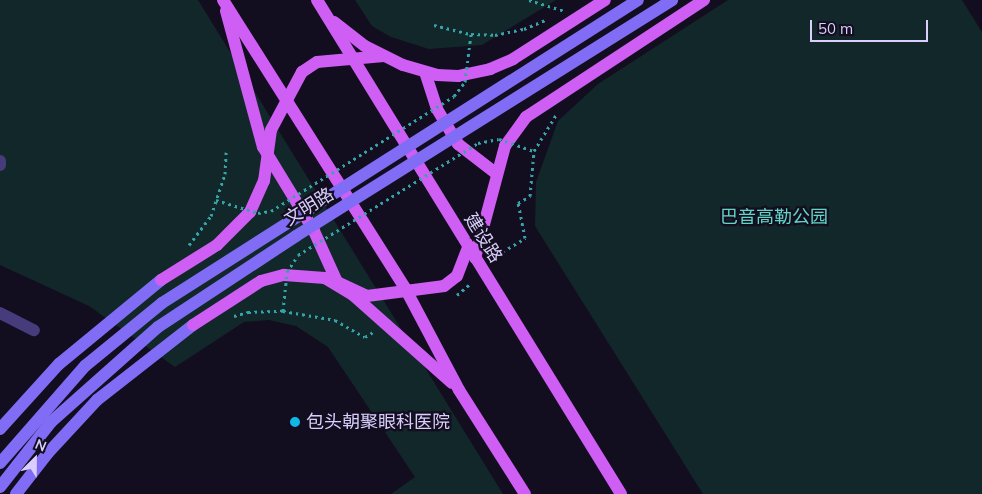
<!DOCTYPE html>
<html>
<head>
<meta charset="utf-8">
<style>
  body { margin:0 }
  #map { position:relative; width:982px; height:494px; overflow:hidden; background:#130e1f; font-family:Mulish,"Noto Sans SC",sans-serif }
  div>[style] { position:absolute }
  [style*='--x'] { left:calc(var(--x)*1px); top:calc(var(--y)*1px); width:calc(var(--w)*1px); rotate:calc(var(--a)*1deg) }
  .green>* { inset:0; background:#122729 }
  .path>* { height:3px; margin-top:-1.5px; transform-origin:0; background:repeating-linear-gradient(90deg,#36a3a9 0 2.5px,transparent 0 6.5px) }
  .street>* { height:12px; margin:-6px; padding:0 6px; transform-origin:6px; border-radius:6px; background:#463c7b }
  .secondary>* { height:12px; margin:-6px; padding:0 6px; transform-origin:6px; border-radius:6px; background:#816df5 }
  .primary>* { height:12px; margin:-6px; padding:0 6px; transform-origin:6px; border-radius:6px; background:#ce5ef4 }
  .path-bridge>* { height:3px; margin-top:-1.5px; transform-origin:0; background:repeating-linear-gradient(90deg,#36a3a9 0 2.5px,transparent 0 6.5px) }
  .secondary-bridge>* { height:12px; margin:-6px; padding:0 6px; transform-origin:6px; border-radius:6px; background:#816df5 }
  .dots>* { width:14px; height:14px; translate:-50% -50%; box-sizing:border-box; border:2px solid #130e1f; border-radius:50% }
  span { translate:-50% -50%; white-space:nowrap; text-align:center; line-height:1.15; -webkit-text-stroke:4.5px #130e1f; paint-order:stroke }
  .street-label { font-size:18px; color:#dacffc }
  .park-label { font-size:18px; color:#61d6c7 }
  .poi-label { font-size:18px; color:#dacffc }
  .left { translate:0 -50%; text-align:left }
  .north { position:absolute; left:10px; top:434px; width:50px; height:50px; -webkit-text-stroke:4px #130e1f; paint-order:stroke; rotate:23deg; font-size:14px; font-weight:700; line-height:20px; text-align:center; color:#dacffc }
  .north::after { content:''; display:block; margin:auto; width:18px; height:22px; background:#dacffc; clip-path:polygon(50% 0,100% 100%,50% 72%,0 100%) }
  .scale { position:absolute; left:810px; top:20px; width:118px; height:22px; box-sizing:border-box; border:2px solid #dacffc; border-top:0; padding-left:6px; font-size:15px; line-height:18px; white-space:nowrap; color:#dacffc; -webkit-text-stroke:4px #130e1f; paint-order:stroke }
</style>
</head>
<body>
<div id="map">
  <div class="green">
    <div style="clip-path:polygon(0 0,198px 0,503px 494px,391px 494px,415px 477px,328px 347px,296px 326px,269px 320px,244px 322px,175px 367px,89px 306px,0 265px)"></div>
    <div style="clip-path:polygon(355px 0,556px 0,482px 45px,429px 49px,391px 37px,372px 26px)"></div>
    <div style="clip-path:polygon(728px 0,962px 0,982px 32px,982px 494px,703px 494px,535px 226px,536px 182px,558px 121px,598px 84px)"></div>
  </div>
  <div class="path">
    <div style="--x:529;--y:0;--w:37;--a:17"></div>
    <div style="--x:434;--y:25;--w:38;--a:14"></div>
    <div style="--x:471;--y:34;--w:24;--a:2"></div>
    <div style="--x:495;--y:35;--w:30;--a:-12"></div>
    <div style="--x:524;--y:29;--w:23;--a:-23"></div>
    <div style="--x:189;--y:245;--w:36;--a:-53"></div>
    <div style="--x:211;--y:216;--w:44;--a:-71.6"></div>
    <div style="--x:225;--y:174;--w:22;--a:-87"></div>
    <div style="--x:497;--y:255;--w:33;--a:-31"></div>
    <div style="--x:525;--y:238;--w:36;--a:-101"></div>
    <div style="--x:518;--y:203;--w:14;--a:-30"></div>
    <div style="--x:530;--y:196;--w:45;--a:-84.9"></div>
    <div style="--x:534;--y:151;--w:42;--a:-58.6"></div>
    <div style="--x:457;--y:295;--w:16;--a:-40"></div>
    <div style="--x:234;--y:316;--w:15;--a:-16"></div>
    <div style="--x:248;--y:312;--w:35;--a:-2"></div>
    <div style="--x:283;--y:311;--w:53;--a:9.8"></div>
    <div style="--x:335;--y:320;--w:34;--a:30"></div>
    <div style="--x:365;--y:337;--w:12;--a:-31"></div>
  </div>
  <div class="street">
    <div style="--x:0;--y:161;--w:4;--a:90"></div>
    <div style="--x:0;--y:313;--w:38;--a:27"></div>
  </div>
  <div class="secondary">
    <div style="--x:0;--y:429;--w:88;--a:-47.8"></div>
    <div style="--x:59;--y:364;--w:132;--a:-39.5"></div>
    <div style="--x:16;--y:494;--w:51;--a:-52.2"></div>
    <div style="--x:47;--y:454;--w:74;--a:-47.2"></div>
    <div style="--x:97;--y:400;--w:122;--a:-38"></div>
  </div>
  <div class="primary">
    <div style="--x:223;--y:0;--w:341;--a:57.7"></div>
    <div style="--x:405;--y:288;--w:115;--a:62.1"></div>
    <div style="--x:459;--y:390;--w:123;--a:57.6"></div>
    <div style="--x:317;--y:0;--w:580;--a:58.39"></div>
    <div style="--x:226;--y:11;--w:141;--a:74.8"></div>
    <div style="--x:263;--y:147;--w:98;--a:58.7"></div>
    <div style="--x:314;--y:231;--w:56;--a:65.7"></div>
    <div style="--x:337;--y:282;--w:33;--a:25"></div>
    <div style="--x:367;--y:296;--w:78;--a:-7.4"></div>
    <div style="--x:444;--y:286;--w:16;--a:-38"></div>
    <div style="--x:457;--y:276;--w:31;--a:-69"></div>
    <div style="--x:334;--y:22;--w:39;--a:38"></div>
    <div style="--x:365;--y:46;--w:42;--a:26.6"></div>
    <div style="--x:403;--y:65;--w:35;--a:16"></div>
    <div style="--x:437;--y:75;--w:21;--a:3"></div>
    <div style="--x:458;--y:76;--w:33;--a:-12"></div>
    <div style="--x:490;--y:69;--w:25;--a:-23"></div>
    <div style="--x:513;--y:59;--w:109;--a:-32.7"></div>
    <div style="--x:425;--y:72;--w:39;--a:72"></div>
    <div style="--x:437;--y:109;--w:41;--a:59"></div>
    <div style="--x:458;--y:144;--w:49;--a:37.6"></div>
    <div style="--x:475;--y:258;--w:116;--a:-75"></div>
    <div style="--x:505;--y:146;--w:36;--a:-54"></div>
    <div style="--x:526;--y:117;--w:213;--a:-33.3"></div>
    <div style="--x:161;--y:280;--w:66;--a:-32"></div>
    <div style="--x:217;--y:245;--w:47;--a:-45"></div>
    <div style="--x:250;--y:212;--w:34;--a:-66"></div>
    <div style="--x:264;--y:181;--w:51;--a:-82.2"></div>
    <div style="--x:271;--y:130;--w:66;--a:-61.9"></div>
    <div style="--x:302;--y:72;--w:18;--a:-34"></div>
    <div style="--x:317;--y:62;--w:67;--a:-5.1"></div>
    <div style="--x:193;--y:325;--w:81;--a:-32.9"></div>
    <div style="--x:261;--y:281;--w:24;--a:-15"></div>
    <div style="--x:284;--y:275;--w:41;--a:4.2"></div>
    <div style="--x:325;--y:278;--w:33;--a:31"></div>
    <div style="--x:353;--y:295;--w:132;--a:41.6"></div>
  </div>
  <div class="path-bridge">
    <div style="--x:216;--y:200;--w:44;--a:17.2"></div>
    <div style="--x:258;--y:213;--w:13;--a:-9"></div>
    <div style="--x:271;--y:211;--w:216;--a:-32.1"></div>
    <div style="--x:454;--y:96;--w:18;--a:-52"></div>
    <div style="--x:465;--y:82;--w:48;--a:-82.9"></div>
    <div style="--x:283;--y:311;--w:39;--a:-84"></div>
    <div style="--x:287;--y:272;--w:20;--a:-57"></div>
    <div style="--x:298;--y:255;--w:212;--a:-31.9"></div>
    <div style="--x:478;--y:143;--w:21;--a:-11"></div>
    <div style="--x:499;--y:139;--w:37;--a:19"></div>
  </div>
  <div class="secondary-bridge">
    <div style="--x:0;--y:463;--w:129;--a:-48.8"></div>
    <div style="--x:85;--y:366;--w:99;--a:-39.3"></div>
    <div style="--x:162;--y:303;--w:564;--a:-32.48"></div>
    <div style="--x:0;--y:487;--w:83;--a:-51.9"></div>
    <div style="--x:51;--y:422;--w:143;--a:-41.6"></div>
    <div style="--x:158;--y:327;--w:165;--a:-33.4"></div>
    <div style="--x:296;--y:236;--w:444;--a:-32.1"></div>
  </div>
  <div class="dots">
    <div style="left:295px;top:422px;background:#10b8e7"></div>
  </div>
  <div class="street-label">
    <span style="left:309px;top:207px;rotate:-32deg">文明路</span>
    <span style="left:483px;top:238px;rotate:58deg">建设路</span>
  </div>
  <div class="park-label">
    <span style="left:774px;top:217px">巴音高勒公园</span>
  </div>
  <div class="poi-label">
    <span class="left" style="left:306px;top:422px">包头朝聚眼科医院</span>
  </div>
  <div class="north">N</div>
  <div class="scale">50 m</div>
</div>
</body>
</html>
